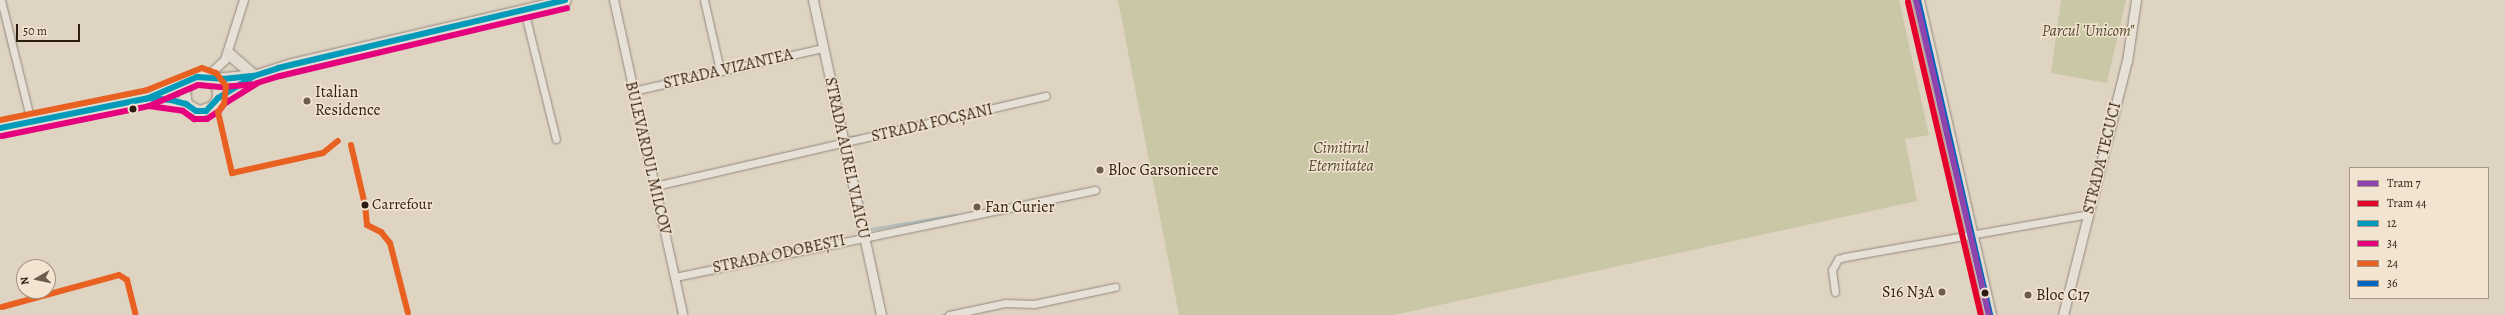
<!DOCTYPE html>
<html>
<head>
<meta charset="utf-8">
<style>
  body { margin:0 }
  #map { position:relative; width:2505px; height:315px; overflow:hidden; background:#dfd3c2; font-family:Alegreya,serif }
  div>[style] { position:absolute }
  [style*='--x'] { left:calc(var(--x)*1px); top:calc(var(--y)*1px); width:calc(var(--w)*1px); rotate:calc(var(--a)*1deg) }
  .green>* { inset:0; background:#c9c7a5 }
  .stream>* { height:2.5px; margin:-1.25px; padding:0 1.25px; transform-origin:1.25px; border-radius:1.25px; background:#b2bfbc }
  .roads { filter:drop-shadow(0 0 1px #91887d) drop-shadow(0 0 1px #91887d) }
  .minor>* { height:7px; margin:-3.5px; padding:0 3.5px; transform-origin:3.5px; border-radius:3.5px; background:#e6e0d7 }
  .tertiary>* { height:8px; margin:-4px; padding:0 4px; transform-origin:4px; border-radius:4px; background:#e6e0d7 }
  .secondary>* { height:9px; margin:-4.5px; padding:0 4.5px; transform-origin:4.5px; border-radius:4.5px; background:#e6e0d7 }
  .primary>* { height:11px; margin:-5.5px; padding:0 5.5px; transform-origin:5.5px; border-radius:5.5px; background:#e2dbd0 }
  .bus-1>* { height:6px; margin:-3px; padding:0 3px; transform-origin:3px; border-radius:3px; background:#049bbb }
  .bus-2>* { height:6px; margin:-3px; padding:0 3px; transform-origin:3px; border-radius:3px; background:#e5007d }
  .bus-3>* { height:6px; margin:-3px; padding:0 3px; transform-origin:3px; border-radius:3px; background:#e86121 }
  .bus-4>* { height:6px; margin:-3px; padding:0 3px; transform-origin:3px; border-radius:3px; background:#0065bd }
  .tram-1>* { height:6px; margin:-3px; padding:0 3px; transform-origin:3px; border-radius:3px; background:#8e44ad }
  .tram-2>* { height:6px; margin:-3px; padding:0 3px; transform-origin:3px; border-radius:3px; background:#e4002b }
  .dots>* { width:11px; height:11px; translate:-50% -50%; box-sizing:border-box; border:2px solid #f2e4d0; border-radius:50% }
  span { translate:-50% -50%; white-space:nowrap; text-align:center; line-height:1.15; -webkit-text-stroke:3px #f2e4d0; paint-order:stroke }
  .bus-label { font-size:15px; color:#2c1c11 }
  .left { translate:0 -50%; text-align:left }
  .park-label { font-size:16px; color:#564c36; font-style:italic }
  .street-label { font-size:16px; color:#2c1c11 }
  .poi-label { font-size:16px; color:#2c1c11 }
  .right { translate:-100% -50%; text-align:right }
  .legend { position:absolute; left:2349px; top:167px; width:140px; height:132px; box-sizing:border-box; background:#f2e4d0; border:1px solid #a39484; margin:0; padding:5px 7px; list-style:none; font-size:12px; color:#2c1c11 }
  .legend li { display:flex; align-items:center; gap:8px; height:20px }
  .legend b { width:20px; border:1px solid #a39484 }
  .north { position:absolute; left:16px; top:259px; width:40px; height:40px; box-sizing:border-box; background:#f2e4d0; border:1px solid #a39484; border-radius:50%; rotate:261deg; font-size:11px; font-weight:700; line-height:16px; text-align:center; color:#2c1c11 }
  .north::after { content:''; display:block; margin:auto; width:14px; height:18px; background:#6b5c4f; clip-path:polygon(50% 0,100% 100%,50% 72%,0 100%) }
  .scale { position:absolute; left:16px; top:24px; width:64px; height:18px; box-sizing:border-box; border:2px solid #2c1c11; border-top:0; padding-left:5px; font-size:12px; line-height:14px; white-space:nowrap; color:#2c1c11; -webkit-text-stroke:3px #f2e4d0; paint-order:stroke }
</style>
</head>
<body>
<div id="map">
  <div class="green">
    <div style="clip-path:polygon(1118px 0,1899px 0,1929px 135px,1905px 139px,1917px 201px,1394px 315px,1179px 315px)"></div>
    <div style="clip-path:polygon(2061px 0,2126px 0,2107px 83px,2051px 73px)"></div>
  </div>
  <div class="stream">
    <div style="--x:844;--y:138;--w:13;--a:-9"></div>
    <div style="--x:865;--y:230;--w:91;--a:-9.5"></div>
    <div style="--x:942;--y:315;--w:6;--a:-9"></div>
  </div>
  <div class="roads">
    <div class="minor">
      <div style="--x:1;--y:0;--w:125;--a:76.1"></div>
      <div style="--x:704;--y:0;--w:72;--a:77.1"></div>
      <div style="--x:524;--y:10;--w:133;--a:76.1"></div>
      <div style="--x:633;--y:91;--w:195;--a:-12.8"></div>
      <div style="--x:655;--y:186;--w:401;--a:-13"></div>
      <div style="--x:675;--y:277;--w:429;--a:-11.7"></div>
      <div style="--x:1835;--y:292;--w:22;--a:-98"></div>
      <div style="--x:1832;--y:270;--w:13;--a:-61"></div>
      <div style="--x:1838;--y:259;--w:7;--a:-16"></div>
      <div style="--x:1845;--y:257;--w:247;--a:-10"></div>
      <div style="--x:949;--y:315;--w:57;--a:-12.1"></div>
      <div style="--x:1005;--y:303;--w:29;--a:2"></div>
      <div style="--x:1034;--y:304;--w:83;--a:-11.9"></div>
    </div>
    <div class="tertiary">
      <div style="--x:614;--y:0;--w:322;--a:77.6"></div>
      <div style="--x:207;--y:77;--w:25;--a:-43"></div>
      <div style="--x:225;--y:60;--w:63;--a:-72.4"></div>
    </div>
    <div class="secondary">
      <div style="--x:813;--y:0;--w:322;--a:77.8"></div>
      <div style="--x:2063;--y:315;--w:262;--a:-75.9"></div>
      <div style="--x:2127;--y:61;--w:62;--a:-81.6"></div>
    </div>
    <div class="primary">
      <div style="--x:1918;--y:0;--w:323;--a:77.1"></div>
      <div style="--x:228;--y:53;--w:35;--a:41"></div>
      <div style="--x:211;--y:79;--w:38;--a:-5"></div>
      <div style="--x:152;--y:98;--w:35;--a:10"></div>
      <div style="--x:218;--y:98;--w:42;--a:-31.4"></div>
      <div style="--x:254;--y:76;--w:39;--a:-18"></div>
      <div style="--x:291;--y:64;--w:281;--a:-13.1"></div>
      <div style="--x:0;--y:128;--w:152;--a:-11.4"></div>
      <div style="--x:149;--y:98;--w:49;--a:-24"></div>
      <div style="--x:194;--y:78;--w:7;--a:-16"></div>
      <div style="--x:201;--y:76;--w:10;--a:17"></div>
      <div style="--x:211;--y:79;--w:12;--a:55"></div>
      <div style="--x:218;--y:89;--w:9;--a:90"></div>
      <div style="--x:218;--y:98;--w:11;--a:124"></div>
      <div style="--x:212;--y:107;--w:14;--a:163"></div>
      <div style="--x:199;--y:111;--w:15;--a:-152"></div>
      <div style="--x:186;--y:104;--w:13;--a:-99"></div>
      <div style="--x:184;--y:91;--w:14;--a:-60"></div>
    </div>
  </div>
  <div class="bus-1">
    <div style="--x:146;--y:99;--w:56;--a:-23.3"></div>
    <div style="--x:197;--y:77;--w:26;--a:4"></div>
    <div style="--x:223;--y:79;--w:31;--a:-6"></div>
    <div style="--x:0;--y:128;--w:152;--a:-11.4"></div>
    <div style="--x:149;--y:98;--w:22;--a:5"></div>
    <div style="--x:171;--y:100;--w:16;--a:15"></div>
    <div style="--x:186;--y:104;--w:12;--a:35"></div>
    <div style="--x:196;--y:111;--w:10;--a:0"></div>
    <div style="--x:206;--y:111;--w:18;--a:-47"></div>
    <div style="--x:218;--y:98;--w:42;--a:-31.4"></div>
    <div style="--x:254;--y:76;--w:25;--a:-18"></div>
    <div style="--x:278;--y:68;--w:295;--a:-13.3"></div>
  </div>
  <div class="bus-2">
    <div style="--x:149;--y:106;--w:53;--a:-23.2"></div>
    <div style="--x:198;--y:85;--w:25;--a:5"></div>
    <div style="--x:223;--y:87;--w:32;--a:-5"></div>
    <div style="--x:2;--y:136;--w:150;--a:-11.5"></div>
    <div style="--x:149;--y:106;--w:34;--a:8"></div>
    <div style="--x:183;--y:111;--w:14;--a:36"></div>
    <div style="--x:194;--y:119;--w:13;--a:0"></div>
    <div style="--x:207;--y:119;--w:14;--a:-34"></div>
    <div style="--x:219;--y:111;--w:9;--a:-54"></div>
    <div style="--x:224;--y:104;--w:39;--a:-32"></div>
    <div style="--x:257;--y:83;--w:24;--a:-17"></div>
    <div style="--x:280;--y:76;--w:295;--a:-13.3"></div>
  </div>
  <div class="bus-3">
    <div style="--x:0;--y:120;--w:150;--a:-11.5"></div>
    <div style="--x:147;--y:90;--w:59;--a:-21.8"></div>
    <div style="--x:202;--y:68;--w:15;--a:20"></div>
    <div style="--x:216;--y:73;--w:16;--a:52"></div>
    <div style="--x:226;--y:86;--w:18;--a:96"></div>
    <div style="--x:224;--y:104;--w:10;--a:127"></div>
    <div style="--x:218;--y:112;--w:63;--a:77.1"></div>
    <div style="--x:232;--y:173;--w:93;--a:-12.4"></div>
    <div style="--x:323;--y:153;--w:19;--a:-39"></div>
    <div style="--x:351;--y:145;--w:62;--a:76.9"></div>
    <div style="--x:365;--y:205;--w:20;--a:84"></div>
    <div style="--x:367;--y:225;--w:16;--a:27"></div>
    <div style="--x:381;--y:232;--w:14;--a:51"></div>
    <div style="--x:390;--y:243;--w:72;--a:75.6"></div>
    <div style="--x:2;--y:307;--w:121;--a:-15.3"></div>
    <div style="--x:119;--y:275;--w:9;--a:32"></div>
    <div style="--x:127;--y:280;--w:34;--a:76"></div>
  </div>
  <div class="bus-4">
    <div style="--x:1918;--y:0;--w:323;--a:77.1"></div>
  </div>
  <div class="tram-1">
    <div style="--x:1916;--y:0;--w:323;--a:77"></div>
  </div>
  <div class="tram-2">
    <div style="--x:1908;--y:2;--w:321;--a:76.9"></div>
  </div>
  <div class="dots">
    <div style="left:307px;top:101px;background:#6b5c4f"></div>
    <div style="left:133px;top:109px;background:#2c1c11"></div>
    <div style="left:1100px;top:170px;background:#6b5c4f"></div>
    <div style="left:365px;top:205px;background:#2c1c11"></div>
    <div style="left:977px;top:207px;background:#6b5c4f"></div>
    <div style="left:1942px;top:292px;background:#6b5c4f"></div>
    <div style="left:1985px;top:293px;background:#2c1c11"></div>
    <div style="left:2028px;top:295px;background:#6b5c4f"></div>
  </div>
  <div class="bus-label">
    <span class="left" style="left:372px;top:205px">Carrefour</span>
  </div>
  <div class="park-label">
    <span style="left:2088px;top:31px">Parcul 'Unicom"</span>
    <span style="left:1341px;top:157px">Cimitirul<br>Eternitatea</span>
  </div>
  <div class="street-label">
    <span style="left:728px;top:69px;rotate:-13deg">STRADA VIZANTEA</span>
    <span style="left:932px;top:123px;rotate:-13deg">STRADA FOCȘANI</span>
    <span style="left:648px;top:158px;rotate:77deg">BULEVARDUL MILCOV</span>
    <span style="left:847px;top:158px;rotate:78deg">STRADA AUREL VLAICU</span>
    <span style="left:2102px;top:158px;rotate:-76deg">STRADA TECUCI</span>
    <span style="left:779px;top:254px;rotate:-12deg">STRADA ODOBEȘTI</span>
  </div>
  <div class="poi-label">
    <span class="left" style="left:315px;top:101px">Italian<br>Residence</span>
    <span class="left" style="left:1108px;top:170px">Bloc Garsonieere</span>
    <span class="left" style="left:985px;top:207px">Fan Curier</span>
    <span class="right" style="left:1934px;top:292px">S16 N3A</span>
    <span class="left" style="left:2036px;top:295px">Bloc C17</span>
  </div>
  <ul class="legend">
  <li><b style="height:5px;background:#8e44ad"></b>Tram 7</li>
  <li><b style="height:5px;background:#e4002b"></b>Tram 44</li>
  <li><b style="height:5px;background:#049bbb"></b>12</li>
  <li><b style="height:5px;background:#e5007d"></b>34</li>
  <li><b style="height:5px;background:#e86121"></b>24</li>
  <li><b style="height:5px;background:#0065bd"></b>36</li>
  </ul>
  <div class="north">N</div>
  <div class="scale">50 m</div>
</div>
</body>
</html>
